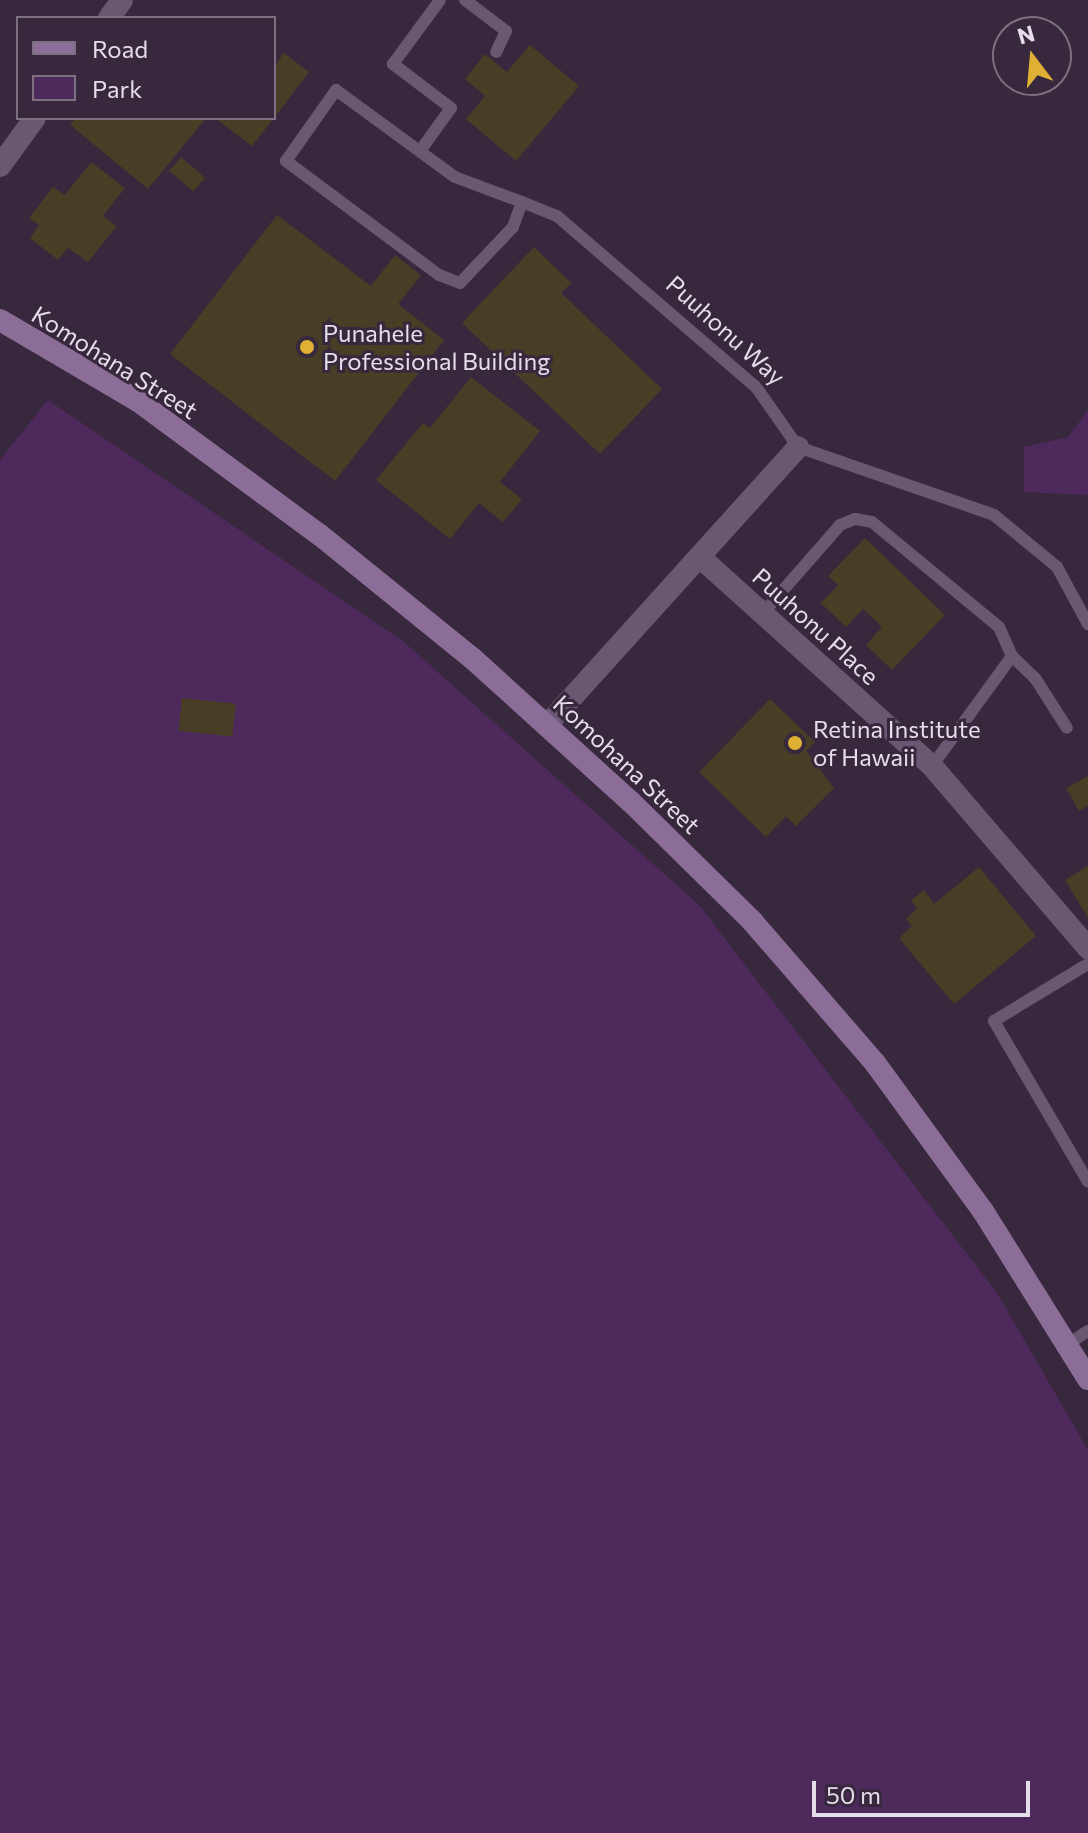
<!DOCTYPE html>
<html>
<head>
<meta charset="utf-8">
<style>
  body { margin:0 }
  #map { position:relative; width:1088px; height:1833px; overflow:hidden; background:#37283d; font-family:Commissioner,sans-serif }
  div>[style] { position:absolute }
  [style*='--x'] { left:calc(var(--x)*1px); top:calc(var(--y)*1px); width:calc(var(--w)*1px); rotate:calc(var(--a)*1deg) }
  .green>* { inset:0; background:#4e2a5c }
  .building>* { inset:0; background:#483d25; transform-origin:0 0 }
  .service>* { height:12px; margin:-6px; padding:0 6px; transform-origin:6px; border-radius:6px; background:#6a5772 }
  .minor>* { height:22px; margin:-11px; padding:0 11px; transform-origin:11px; border-radius:11px; background:#6a5772 }
  .secondary>* { height:22px; margin:-11px; padding:0 11px; transform-origin:11px; border-radius:11px; background:#8c6d98 }
  .dots>* { width:22px; height:22px; translate:-50% -50%; box-sizing:border-box; border:4px solid #37283d; border-radius:50% }
  span { translate:-50% -50%; white-space:nowrap; text-align:center; line-height:1.15; -webkit-text-stroke:6px #37283d; paint-order:stroke }
  .street-label { font-size:24px; color:#e6ddea }
  .poi-label { font-size:24px; color:#e6ddea }
  .left { translate:0 -50%; text-align:left }
  .legend { position:absolute; left:16px; top:16px; width:260px; height:104px; box-sizing:border-box; background:#37283d; border:2px solid #7d7082; margin:0; padding:10px 14px; list-style:none; font-size:24px; color:#e6ddea }
  .legend li { display:flex; align-items:center; gap:16px; height:40px }
  .legend b { width:40px; border:2px solid #7d7082 }
  .north { position:absolute; left:992px; top:16px; width:80px; height:80px; box-sizing:border-box; background:#37283d; border:2px solid #7d7082; border-radius:50%; rotate:344deg; font-size:22px; font-weight:700; line-height:32px; text-align:center; color:#e6ddea }
  .north::after { content:''; display:block; margin:auto; width:28px; height:36px; background:#e0b034; clip-path:polygon(50% 0,100% 100%,50% 72%,0 100%) }
  .scale { position:absolute; left:812px; top:1781px; width:218px; height:36px; box-sizing:border-box; border:4px solid #e6ddea; border-top:0; padding-left:10px; font-size:24px; line-height:28px; white-space:nowrap; color:#e6ddea; -webkit-text-stroke:6px #37283d; paint-order:stroke }
</style>
</head>
<body>
<div id="map">
  <div class="green">
    <div style="clip-path:polygon(48px 400px,404px 642px,699px 905px,997px 1293px,1088px 1450px,1088px 1833px,0 1833px,0 460px)"></div>
    <div style="clip-path:polygon(1088px 410px,1088px 495px,1024px 492px,1024px 447px,1068px 437px)"></div>
  </div>
  <div class="building">
    <div style="clip-path:polygon(530px 45px,579px 86px,516px 161px,466px 119px,485px 96px,465px 79px,485px 54px,507px 72px)"></div>
    <div style="clip-path:polygon(284px 53px,309px 72px,274px 118px,274px 67px)"></div>
    <div style="clip-path:polygon(76px 118px,206px 118px,148px 189px,70px 125px)"></div>
    <div style="clip-path:polygon(215px 118px,274px 118px,252px 146px)"></div>
    <div style="left:181px;top:157px;width:32px;height:18px;rotate:41deg"></div>
    <div style="clip-path:polygon(91px 162px,125px 188px,103px 216px,117px 226px,88px 262px,68px 248px,58px 260px,30px 238px,39px 225px,29px 218px,53px 187px,65px 195px)"></div>
    <div style="clip-path:polygon(277px 215px,371px 286px,395px 255px,421px 275px,398px 304px,444px 340px,335px 481px,170px 354px)"></div>
    <div style="clip-path:polygon(534px 247px,571px 283px,561px 293px,662px 389px,600px 454px,462px 323px)"></div>
    <div style="clip-path:polygon(471px 377px,540px 431px,500px 482px,522px 499px,503px 522px,479px 503px,450px 539px,376px 480px,423px 423px,430px 428px)"></div>
    <div style="clip-path:polygon(865px 538px,945px 615px,892px 670px,866px 645px,882px 627px,863px 609px,846px 627px,821px 603px,838px 585px,828px 576px)"></div>
    <div style="left:182px;top:698px;width:54px;height:33px;rotate:6deg"></div>
    <div style="clip-path:polygon(770px 699px,815px 742px,806px 751px,834px 788px,796px 826px,786px 816px,766px 837px,699px 772px)"></div>
    <div style="clip-path:polygon(1088px 776px,1088px 806px,1079px 811px,1066px 788px)"></div>
    <div style="clip-path:polygon(1088px 866px,1088px 918px,1065px 880px)"></div>
    <div style="clip-path:polygon(979px 867px,1036px 936px,954px 1004px,899px 938px,912px 926px,906px 919px,917px 909px,911px 901px,924px 890px,934px 904px)"></div>
  </div>
  <div class="service">
    <div style="--x:465;--y:0;--w:51;--a:37.1"></div>
    <div style="--x:506;--y:31;--w:23;--a:115"></div>
    <div style="--x:420;--y:151;--w:53;--a:-54.2"></div>
    <div style="--x:451;--y:108;--w:73;--a:-142.8"></div>
    <div style="--x:393;--y:64;--w:79;--a:-53.7"></div>
    <div style="--x:522;--y:202;--w:27;--a:110"></div>
    <div style="--x:513;--y:227;--w:77;--a:133.4"></div>
    <div style="--x:460;--y:283;--w:22;--a:-159"></div>
    <div style="--x:439;--y:275;--w:191;--a:-143.3"></div>
    <div style="--x:286;--y:161;--w:87;--a:-54.8"></div>
    <div style="--x:336;--y:90;--w:147;--a:36.2"></div>
    <div style="--x:455;--y:177;--w:72;--a:20.5"></div>
    <div style="--x:522;--y:202;--w:38;--a:22"></div>
    <div style="--x:557;--y:216;--w:262;--a:40.7"></div>
    <div style="--x:756;--y:387;--w:73;--a:55"></div>
    <div style="--x:798;--y:447;--w:207;--a:19.1"></div>
    <div style="--x:994;--y:515;--w:82;--a:39.5"></div>
    <div style="--x:1057;--y:567;--w:65;--a:61.5"></div>
    <div style="--x:763;--y:613;--w:117;--a:-48.8"></div>
    <div style="--x:840;--y:525;--w:16;--a:-22"></div>
    <div style="--x:855;--y:519;--w:17;--a:10"></div>
    <div style="--x:872;--y:522;--w:165;--a:39.6"></div>
    <div style="--x:999;--y:627;--w:32;--a:66"></div>
    <div style="--x:1012;--y:656;--w:136;--a:126"></div>
    <div style="--x:1012;--y:656;--w:32;--a:44"></div>
    <div style="--x:1035;--y:678;--w:59;--a:57.4"></div>
    <div style="--x:1088;--y:964;--w:110;--a:148.8"></div>
    <div style="--x:994;--y:1021;--w:186;--a:59.7"></div>
    <div style="--x:1067;--y:1345;--w:25;--a:-34"></div>
  </div>
  <div class="minor">
    <div style="--x:109;--y:18;--w:22;--a:-54"></div>
    <div style="--x:0;--y:166;--w:59;--a:-53.9"></div>
    <div style="--x:701;--y:558;--w:311;--a:42"></div>
    <div style="--x:932;--y:766;--w:240;--a:49.4"></div>
    <div style="--x:548;--y:724;--w:373;--a:-47.9"></div>
  </div>
  <div class="secondary">
    <div style="--x:0;--y:320;--w:160;--a:30.4"></div>
    <div style="--x:138;--y:401;--w:226;--a:36.4"></div>
    <div style="--x:320;--y:535;--w:196;--a:39"></div>
    <div style="--x:472;--y:658;--w:215;--a:42.2"></div>
    <div style="--x:631;--y:802;--w:170;--a:44.5"></div>
    <div style="--x:752;--y:921;--w:188;--a:49.1"></div>
    <div style="--x:875;--y:1063;--w:183;--a:53.9"></div>
    <div style="--x:983;--y:1211;--w:198;--a:58"></div>
  </div>
  <div class="dots">
    <div style="left:307px;top:347px;background:#e0b034"></div>
    <div style="left:795px;top:743px;background:#e0b034"></div>
  </div>
  <div class="street-label">
    <span style="left:726px;top:330px;rotate:42deg">Puuhonu Way</span>
    <span style="left:115px;top:362px;rotate:32deg">Komohana Street</span>
    <span style="left:816px;top:626px;rotate:42deg">Puuhonu Place</span>
    <span style="left:627px;top:764px;rotate:43deg">Komohana Street</span>
  </div>
  <div class="poi-label">
    <span class="left" style="left:323px;top:347px">Punahele<br>Professional Building</span>
    <span class="left" style="left:813px;top:743px">Retina Institute<br>of Hawaii</span>
  </div>
  <ul class="legend">
  <li><b style="height:10px;background:#8c6d98"></b>Road</li>
  <li><b style="height:22px;background:#4e2a5c"></b>Park</li>
  </ul>
  <div class="north">N</div>
  <div class="scale">50 m</div>
</div>
</body>
</html>
